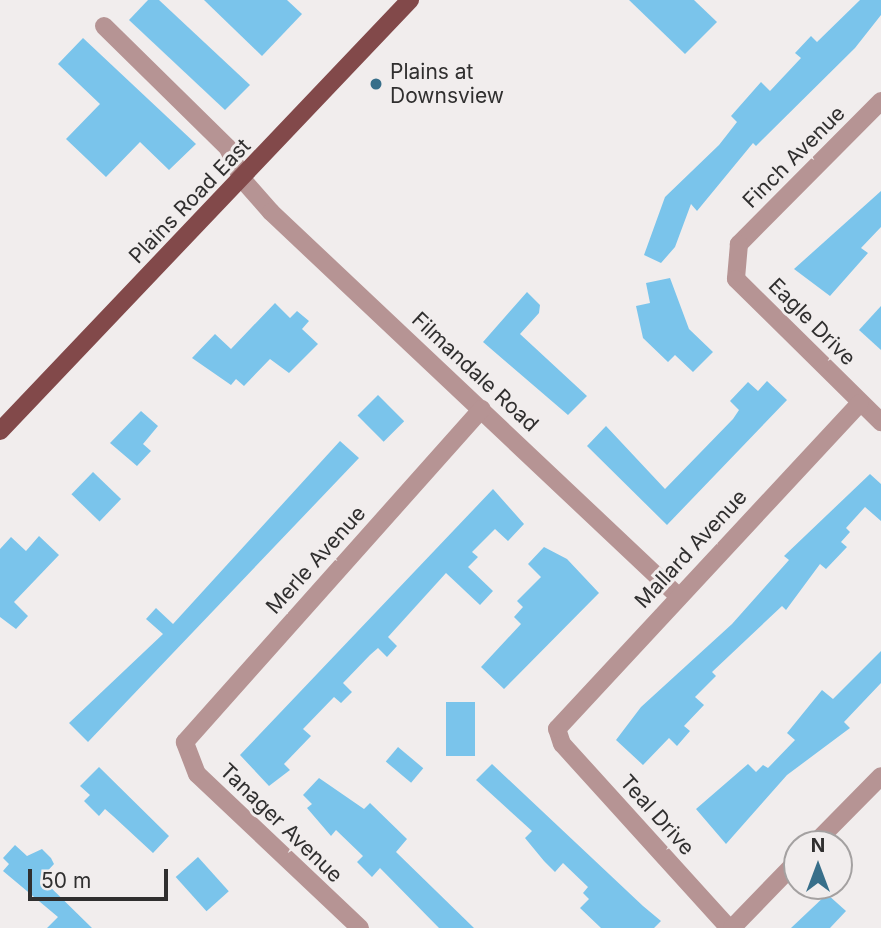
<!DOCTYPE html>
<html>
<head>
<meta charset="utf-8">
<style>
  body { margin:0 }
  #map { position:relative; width:881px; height:928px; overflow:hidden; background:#f1eded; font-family:Inter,sans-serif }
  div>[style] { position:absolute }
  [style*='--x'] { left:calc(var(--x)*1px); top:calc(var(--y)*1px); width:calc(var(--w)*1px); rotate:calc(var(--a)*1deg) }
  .building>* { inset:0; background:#7ac4eb; transform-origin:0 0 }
  .minor>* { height:18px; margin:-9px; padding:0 9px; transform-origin:9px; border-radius:9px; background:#b69494 }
  .tertiary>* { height:18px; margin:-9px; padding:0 9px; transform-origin:9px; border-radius:9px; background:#b69494 }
  .primary>* { height:18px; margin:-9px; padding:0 9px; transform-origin:9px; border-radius:9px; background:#82494a }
  .dots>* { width:19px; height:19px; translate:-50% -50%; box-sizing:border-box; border:4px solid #f1eded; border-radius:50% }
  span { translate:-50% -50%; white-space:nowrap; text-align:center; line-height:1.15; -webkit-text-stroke:6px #f1eded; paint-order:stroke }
  .poi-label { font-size:21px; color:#302f2f }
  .left { translate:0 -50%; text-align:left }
  .street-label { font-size:21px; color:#302f2f }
  .north { position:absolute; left:783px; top:830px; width:70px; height:70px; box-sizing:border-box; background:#f1eded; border:2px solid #a4a1a1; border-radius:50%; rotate:0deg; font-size:19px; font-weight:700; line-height:28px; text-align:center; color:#302f2f }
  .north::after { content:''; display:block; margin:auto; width:24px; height:32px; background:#386f8a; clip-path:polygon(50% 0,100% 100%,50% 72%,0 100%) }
  .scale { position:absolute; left:28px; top:869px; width:140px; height:32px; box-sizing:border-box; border:4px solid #302f2f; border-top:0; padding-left:9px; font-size:21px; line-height:24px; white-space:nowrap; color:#302f2f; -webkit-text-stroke:5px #f1eded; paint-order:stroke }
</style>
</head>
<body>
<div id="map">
  <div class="building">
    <div style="clip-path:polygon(148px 0,159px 0,250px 85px,225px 110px,129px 20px)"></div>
    <div style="clip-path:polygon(204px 0,287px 0,302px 14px,262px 56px)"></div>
    <div style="clip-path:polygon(629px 0,694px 0,717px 22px,685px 54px)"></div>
    <div style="clip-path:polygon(860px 0,881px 0,881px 15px,855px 48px,756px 146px,753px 143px,697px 211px,691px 204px,675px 247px,661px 263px,644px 255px,665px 197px,719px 145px,737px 122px,731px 116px,761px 82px,770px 91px,801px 58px,795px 53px,811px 36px,817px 42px)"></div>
    <div style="clip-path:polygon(83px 38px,196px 144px,169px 170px,140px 142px,106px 177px,66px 139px,100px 104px,58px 64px)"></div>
    <div style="clip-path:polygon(881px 191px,881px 227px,861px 248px,868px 253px,830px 296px,794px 269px)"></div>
    <div style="clip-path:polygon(670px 278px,689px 329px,713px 352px,693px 372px,675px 355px,668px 362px,643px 338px,636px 306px,650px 303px,646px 283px)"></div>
    <div style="clip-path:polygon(527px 292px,540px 305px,539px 313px,520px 334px,587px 396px,568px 415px,483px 342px)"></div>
    <div style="clip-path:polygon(275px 303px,290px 318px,297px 311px,309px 321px,302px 329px,318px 344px,289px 373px,270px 359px,244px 386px,236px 379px,231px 385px,192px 358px,215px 334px,231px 349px)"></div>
    <div style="clip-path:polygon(881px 306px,881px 350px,859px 330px)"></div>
    <div style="clip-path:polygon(767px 381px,787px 400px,667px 525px,587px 446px,606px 426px,665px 489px,733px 419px,739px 410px,730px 401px,748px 382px,758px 391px)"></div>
    <div style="left:378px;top:395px;width:37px;height:29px;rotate:45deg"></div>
    <div style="clip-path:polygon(141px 411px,158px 426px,143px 444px,151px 451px,137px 466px,110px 443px)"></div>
    <div style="clip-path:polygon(340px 441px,359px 458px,88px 742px,69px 723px,163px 634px,146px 619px,156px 608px,173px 624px)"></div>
    <div style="left:93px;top:472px;width:39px;height:31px;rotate:44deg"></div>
    <div style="clip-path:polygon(870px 474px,881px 484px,881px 521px,865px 507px,846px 528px,850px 532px,841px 542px,847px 547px,826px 569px,820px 564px,786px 610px,782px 606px,712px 672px,716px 676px,695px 697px,704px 705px,684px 726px,690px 731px,677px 746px,669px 738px,643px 765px,616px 740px,641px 707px,732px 624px,789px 560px,784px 556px)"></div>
    <div style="clip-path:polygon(493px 489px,524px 524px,508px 541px,495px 529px,472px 552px,478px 557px,468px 567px,493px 591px,480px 605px,446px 573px,388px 637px,397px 646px,387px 657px,378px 648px,370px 655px,343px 683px,352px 692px,341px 703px,334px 697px,303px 729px,311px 736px,284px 764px,290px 770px,269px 786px,240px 755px)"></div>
    <div style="clip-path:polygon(39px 536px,59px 555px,14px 602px,28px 616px,16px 629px,0 617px,0 549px,11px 537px,26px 551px)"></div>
    <div style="clip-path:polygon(544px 547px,567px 559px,599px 593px,504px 689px,481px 667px,521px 624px,514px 617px,523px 607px,517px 601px,541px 577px,528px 564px)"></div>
    <div style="clip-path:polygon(881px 651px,881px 683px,844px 722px,850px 728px,787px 775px,726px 844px,696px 809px,748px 764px,756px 772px,763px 765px,768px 768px,795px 740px,787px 733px,822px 690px,833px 699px)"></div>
    <div style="left:446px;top:702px;width:29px;height:54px"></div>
    <div style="left:398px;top:747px;width:33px;height:19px;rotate:40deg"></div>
    <div style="clip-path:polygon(492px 764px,643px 906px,661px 921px,654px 928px,601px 928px,580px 908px,589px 899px,583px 893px,588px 887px,563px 863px,555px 872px,544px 861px,525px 838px,532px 831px,476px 780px)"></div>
    <div style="clip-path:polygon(99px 767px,169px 836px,153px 853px,113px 816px,105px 809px,99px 816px,84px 801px,90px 795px,80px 786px)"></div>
    <div style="clip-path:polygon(319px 778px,364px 809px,370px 803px,407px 839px,396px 852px,474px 928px,439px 928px,380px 868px,372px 877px,357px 862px,363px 856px,336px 830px,331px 836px,307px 808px,312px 804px,303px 795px)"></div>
    <div style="clip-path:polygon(15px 845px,27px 856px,42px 849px,51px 858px,54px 864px,41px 878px,92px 928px,47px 928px,58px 917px,3px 871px,9px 864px,3px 858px)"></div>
    <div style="left:198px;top:857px;width:46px;height:30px;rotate:48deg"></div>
    <div style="clip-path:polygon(827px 894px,846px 911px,830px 928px,791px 928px)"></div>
  </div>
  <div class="minor">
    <div style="--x:104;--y:26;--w:174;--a:44.5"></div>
    <div style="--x:228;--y:148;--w:34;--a:66"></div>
    <div style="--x:242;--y:179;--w:44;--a:48.7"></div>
    <div style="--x:271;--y:212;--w:560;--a:43.33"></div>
    <div style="--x:881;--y:101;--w:202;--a:134.8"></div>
    <div style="--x:739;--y:244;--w:35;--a:95"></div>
    <div style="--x:736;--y:279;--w:204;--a:44.6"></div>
    <div style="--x:360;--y:928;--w:224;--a:-136.6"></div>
    <div style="--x:197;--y:774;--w:34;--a:-111"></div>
    <div style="--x:185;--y:742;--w:446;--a:-48.3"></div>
    <div style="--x:729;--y:928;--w:248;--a:-132.2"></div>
    <div style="--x:562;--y:744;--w:16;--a:-108"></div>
    <div style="--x:557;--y:729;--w:445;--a:-47.1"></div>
  </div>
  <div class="tertiary">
    <div style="--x:814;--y:844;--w:95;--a:-45.4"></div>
    <div style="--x:732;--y:928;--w:93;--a:-45.9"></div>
  </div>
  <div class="primary">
    <div style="--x:0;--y:431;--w:595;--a:-46.43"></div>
  </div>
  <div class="dots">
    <div style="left:376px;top:84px;background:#386f8a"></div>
  </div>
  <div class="poi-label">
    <span class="left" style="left:390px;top:84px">Plains at<br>Downsview</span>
  </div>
  <div class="street-label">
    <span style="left:794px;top:157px;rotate:-45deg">Finch Avenue</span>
    <span style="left:190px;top:201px;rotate:-46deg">Plains Road East</span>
    <span style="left:812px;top:322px;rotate:45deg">Eagle Drive</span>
    <span style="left:475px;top:372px;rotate:43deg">Filmandale Road</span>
    <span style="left:691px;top:549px;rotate:-47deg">Mallard Avenue</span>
    <span style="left:316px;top:560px;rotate:-48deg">Merle Avenue</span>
    <span style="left:657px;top:815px;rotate:48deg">Teal Drive</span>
    <span style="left:281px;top:823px;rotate:44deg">Tanager Avenue</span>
  </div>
  <div class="north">N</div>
  <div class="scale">50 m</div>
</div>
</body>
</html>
